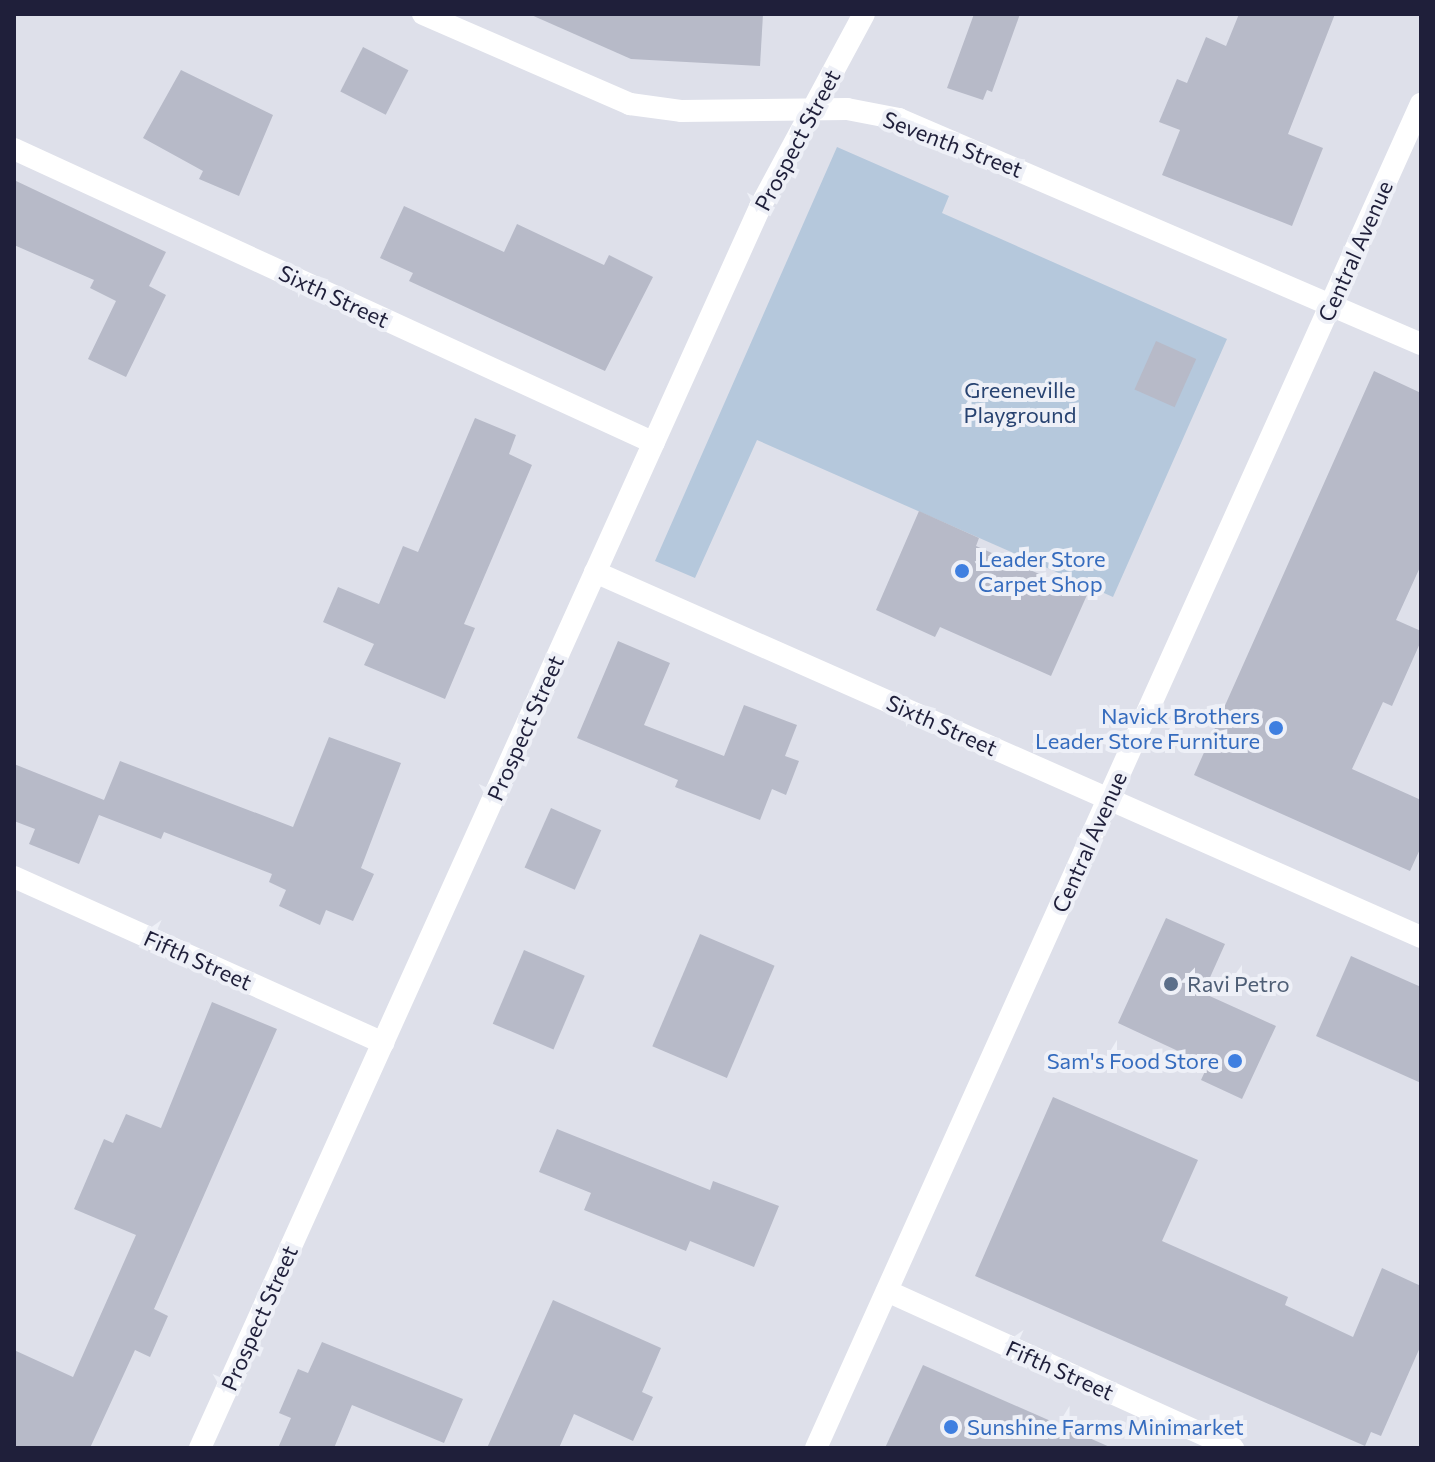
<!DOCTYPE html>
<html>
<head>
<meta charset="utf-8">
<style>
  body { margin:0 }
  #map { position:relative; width:1435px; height:1462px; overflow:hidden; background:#dee0ea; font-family:Commissioner,sans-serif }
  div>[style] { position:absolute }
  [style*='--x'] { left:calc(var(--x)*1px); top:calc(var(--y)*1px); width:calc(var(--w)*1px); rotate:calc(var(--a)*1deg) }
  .green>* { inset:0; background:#b5c8dc }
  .building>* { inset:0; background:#b7bac8; transform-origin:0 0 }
  .minor>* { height:22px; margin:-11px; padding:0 11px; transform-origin:11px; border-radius:11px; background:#fff }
  .dots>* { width:22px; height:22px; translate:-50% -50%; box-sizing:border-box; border:4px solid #eef0f7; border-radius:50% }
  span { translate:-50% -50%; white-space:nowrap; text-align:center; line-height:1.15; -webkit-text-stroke:8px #eef0f7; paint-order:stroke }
  .street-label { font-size:22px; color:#1f1f3a }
  .park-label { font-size:22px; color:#284371 }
  .shop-label { font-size:22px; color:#366cbe }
  .left { translate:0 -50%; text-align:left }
  .right { translate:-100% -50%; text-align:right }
  .service-label { font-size:22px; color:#4e5e75 }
  .frame { position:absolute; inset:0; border:16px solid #1f1f3a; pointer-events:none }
</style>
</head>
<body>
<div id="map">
  <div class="green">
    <div style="clip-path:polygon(837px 147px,949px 196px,942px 213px,1227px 339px,1113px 597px,757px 440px,695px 578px,655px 561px)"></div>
  </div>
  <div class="building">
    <div style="clip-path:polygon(529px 14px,763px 14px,760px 66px,631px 59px)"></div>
    <div style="clip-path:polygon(974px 14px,1020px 14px,992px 92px,987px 90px,983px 100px,947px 88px)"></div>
    <div style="clip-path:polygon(1239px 14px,1335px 14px,1288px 134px,1323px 148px,1292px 226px,1162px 175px,1180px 130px,1159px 122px,1177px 79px,1187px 83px,1206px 37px,1226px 46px)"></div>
    <div style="left:363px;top:47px;width:51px;height:50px;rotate:27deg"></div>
    <div style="clip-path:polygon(181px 70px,273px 115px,239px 196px,199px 179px,203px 171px,143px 138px)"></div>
    <div style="clip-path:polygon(14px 180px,166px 252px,149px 286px,166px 295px,126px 377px,88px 359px,116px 301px,90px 288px,94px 280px,14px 245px)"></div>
    <div style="clip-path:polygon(404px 206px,504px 252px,517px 224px,604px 265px,609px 255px,653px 277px,605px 371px,409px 281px,413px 273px,380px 258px)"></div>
    <div style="left:1156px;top:341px;width:44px;height:53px;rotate:24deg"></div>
    <div style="clip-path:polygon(1374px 371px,1421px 393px,1421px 565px,1396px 620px,1421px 631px,1421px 641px,1392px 706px,1383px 702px,1352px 769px,1421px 800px,1421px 847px,1410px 871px,1194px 775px)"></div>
    <div style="clip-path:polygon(475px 418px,516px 435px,509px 454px,532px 465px,464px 624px,475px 628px,445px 699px,364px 665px,374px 644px,323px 622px,338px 587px,379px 604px,403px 546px,418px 552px)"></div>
    <div style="clip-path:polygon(919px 511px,979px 538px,976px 546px,1087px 595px,1051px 676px,940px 627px,935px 637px,876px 610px)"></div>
    <div style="clip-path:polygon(618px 641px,670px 663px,644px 725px,724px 756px,744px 705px,797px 725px,785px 756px,799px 761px,786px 795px,772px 789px,760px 820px,675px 787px,678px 780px,577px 738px)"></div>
    <div style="clip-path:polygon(329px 737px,401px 763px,361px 868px,374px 874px,353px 921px,326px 910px,320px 925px,279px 906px,286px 890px,269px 882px,272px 874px,164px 832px,161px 839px,99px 815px,79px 864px,29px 844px,35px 829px,14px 821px,14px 764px,104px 800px,120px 761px,293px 827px)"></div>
    <div style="left:551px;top:808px;width:55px;height:65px;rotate:24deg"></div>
    <div style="clip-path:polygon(1166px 918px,1225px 944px,1203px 993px,1276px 1026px,1242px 1099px,1201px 1080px,1208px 1065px,1118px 1023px)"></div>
    <div style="left:700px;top:934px;width:81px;height:122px;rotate:23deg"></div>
    <div style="left:524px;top:950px;width:66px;height:80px;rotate:23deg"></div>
    <div style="clip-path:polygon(1351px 956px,1421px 987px,1421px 1083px,1316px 1036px)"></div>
    <div style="clip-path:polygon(212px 1002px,277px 1029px,154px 1309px,168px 1316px,150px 1357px,135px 1350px,90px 1448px,14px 1448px,14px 1350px,73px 1377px,136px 1235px,74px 1209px,104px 1139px,113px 1143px,126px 1114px,161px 1128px)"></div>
    <div style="clip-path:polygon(1053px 1097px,1198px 1160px,1162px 1241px,1288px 1297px,1285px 1305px,1353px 1337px,1382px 1268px,1421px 1286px,1421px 1345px,1381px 1436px,1371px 1432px,1365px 1446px,975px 1276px)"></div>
    <div style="clip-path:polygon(557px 1129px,710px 1190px,713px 1181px,779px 1206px,754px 1267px,690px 1241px,686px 1251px,584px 1210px,591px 1193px,539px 1172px)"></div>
    <div style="clip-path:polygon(553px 1300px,661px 1348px,642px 1392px,653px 1397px,633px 1441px,574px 1414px,559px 1448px,487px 1448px)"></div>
    <div style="clip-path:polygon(322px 1342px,463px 1399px,444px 1443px,352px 1405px,334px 1448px,278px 1448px,291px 1418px,279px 1413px,298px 1369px,308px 1373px)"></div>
    <div style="clip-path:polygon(923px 1365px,1112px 1448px,885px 1448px)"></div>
  </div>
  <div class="minor">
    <div style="--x:423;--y:14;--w:226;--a:23.5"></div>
    <div style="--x:630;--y:104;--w:51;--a:7.8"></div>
    <div style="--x:681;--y:111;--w:166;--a:-0.7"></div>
    <div style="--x:847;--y:109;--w:53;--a:10.9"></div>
    <div style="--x:899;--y:119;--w:568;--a:23.32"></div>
    <div style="--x:14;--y:149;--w:704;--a:24.67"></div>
    <div style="--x:595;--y:572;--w:903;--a:23.84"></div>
    <div style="--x:14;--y:877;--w:405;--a:24.2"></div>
    <div style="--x:887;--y:1291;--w:380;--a:24.4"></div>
    <div style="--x:200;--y:1448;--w:1361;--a:-65.71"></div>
    <div style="--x:760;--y:207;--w:219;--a:-61.7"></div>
    <div style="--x:816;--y:1448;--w:1474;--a:-65.77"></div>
  </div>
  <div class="dots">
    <div style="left:962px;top:571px;background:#3f7fe0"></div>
    <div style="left:1276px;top:728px;background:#3f7fe0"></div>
    <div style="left:1171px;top:984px;background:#5c6f8a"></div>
    <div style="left:1235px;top:1061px;background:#3f7fe0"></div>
    <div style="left:951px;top:1427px;background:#3f7fe0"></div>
  </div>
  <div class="street-label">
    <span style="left:797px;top:140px;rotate:-62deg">Prospect Street</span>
    <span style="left:953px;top:144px;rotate:21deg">Seventh Street</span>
    <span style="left:1355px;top:251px;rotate:-66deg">Central Avenue</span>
    <span style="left:334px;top:296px;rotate:25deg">Sixth Street</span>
    <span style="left:942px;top:725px;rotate:24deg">Sixth Street</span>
    <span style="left:525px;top:728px;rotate:-66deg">Prospect Street</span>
    <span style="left:1089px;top:842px;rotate:-66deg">Central Avenue</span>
    <span style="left:198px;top:960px;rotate:24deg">Fifth Street</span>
    <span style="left:259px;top:1318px;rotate:-66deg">Prospect Street</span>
    <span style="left:1060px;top:1370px;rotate:24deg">Fifth Street</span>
  </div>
  <div class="park-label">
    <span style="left:1020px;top:402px">Greeneville<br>Playground</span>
  </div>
  <div class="shop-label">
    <span class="left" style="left:978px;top:571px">Leader Store<br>Carpet Shop</span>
    <span class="right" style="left:1260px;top:728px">Navick Brothers<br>Leader Store Furniture</span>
    <span class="right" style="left:1219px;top:1061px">Sam's Food Store</span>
    <span class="left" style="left:967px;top:1427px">Sunshine Farms Minimarket</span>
  </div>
  <div class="service-label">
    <span class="left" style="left:1187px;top:984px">Ravi Petro</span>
  </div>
  <div class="frame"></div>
</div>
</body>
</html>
